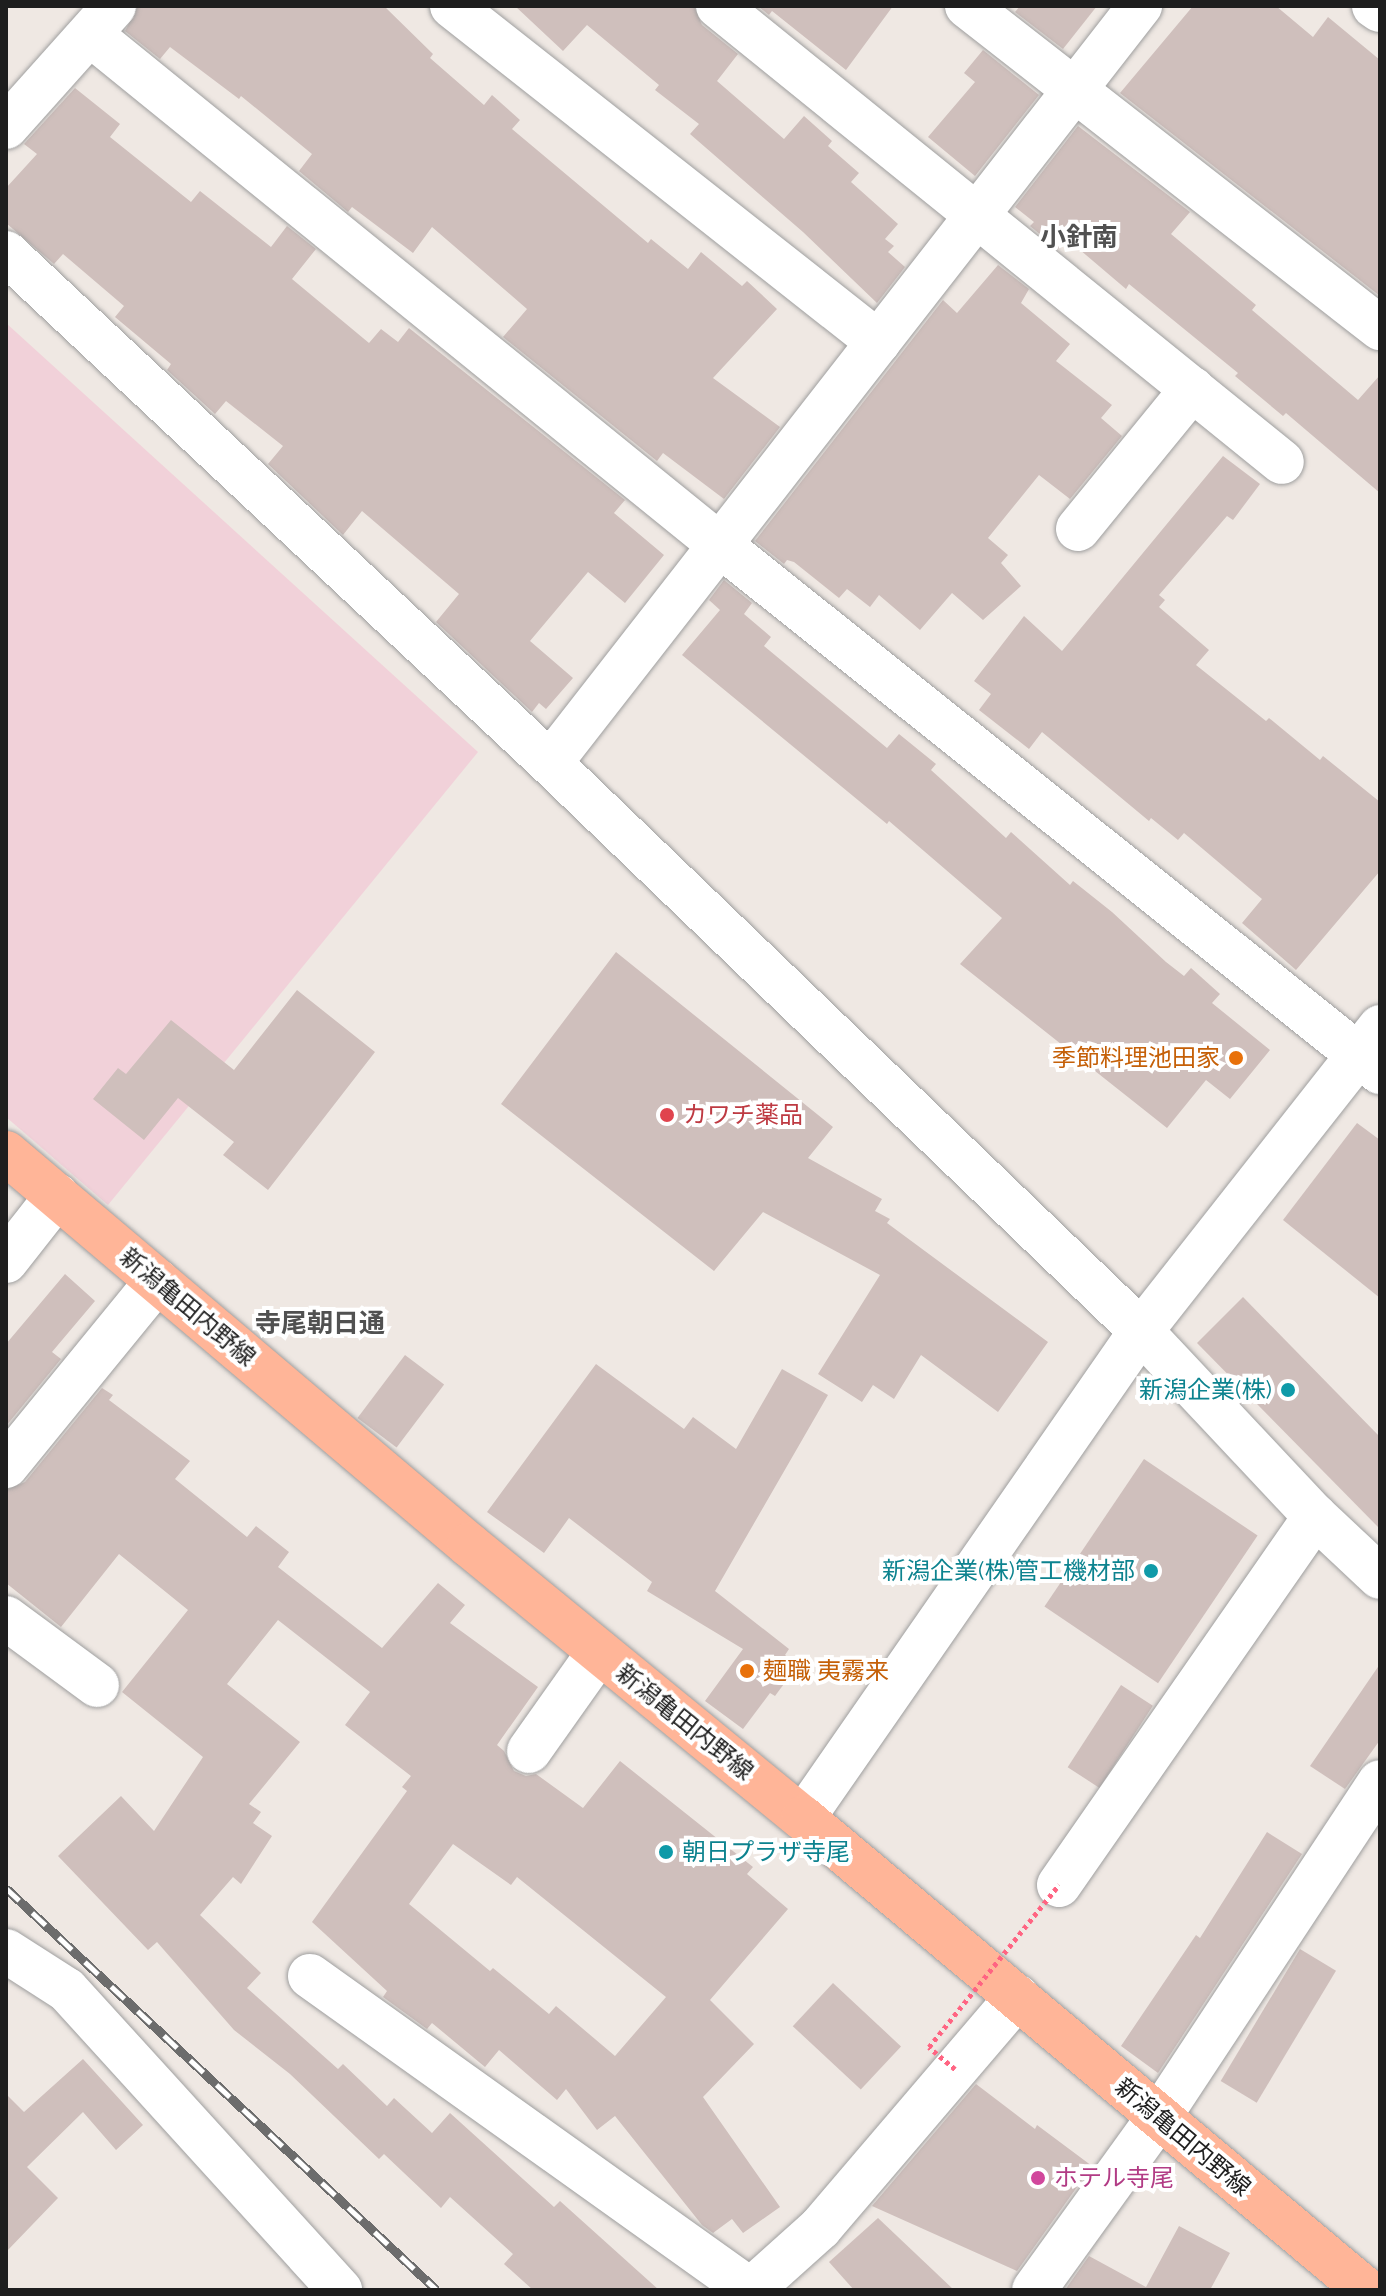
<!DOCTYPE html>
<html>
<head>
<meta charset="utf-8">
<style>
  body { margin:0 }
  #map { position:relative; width:1386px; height:2296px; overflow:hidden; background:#efe8e3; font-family:Raleway,"Noto Sans JP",sans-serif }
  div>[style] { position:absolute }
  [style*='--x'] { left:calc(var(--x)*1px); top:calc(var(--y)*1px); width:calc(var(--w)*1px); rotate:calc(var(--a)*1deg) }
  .commercial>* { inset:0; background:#f1d1d9 }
  .building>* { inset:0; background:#cfbfbc; transform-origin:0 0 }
  .roads { filter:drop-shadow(0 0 2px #9f9f9f) drop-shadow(0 0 2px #9f9f9f) }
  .minor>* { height:44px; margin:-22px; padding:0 22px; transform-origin:22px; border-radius:22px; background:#fff }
  .major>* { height:44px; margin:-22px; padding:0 22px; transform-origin:22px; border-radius:22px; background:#ffb598 }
  .rail>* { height:9px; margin-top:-4.5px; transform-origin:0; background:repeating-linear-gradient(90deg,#fff 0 18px,#6c6c6c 0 36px); box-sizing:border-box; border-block:2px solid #6c6c6c }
  .path-bridge>* { height:5px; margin-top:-2.5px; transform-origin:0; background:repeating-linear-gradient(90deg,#ff6482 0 4px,transparent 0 8px) }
  .dots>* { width:22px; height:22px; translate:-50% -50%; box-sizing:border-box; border:4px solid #fff; border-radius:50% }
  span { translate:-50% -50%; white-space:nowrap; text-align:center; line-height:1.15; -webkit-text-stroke:8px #fff; paint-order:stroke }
  .food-label { font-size:24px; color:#c56008 }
  .right { translate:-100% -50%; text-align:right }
  .left { translate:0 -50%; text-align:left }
  .health-label { font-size:24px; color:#be3a42 }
  .street-label { font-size:24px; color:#1e1e1e }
  .culture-label { font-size:24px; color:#0d838f }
  .hotel-label { font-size:24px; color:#b23c85 }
  .neighbourhood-label { font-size:26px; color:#515151; font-weight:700 }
  .frame { position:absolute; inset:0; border:8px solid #1e1e1e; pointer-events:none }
</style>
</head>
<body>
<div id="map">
  <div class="commercial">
    <div style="clip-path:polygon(6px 323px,478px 752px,108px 1205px,6px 1117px)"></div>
  </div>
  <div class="building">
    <div style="clip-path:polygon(138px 6px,384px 6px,433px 54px,430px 58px,484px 105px,492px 95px,520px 120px,512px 129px,648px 243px,651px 239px,688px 269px,701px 252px,742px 286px,747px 281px,777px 309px,713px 378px,780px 427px,724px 499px,663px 453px,657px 461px,503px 337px,527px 309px,432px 227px,413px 253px,352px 207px,348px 212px,299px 171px,312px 154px,241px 96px,239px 99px,170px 47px,160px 59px,125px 31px)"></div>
    <div style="clip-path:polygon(515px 6px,694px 6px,702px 25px,738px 54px,717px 81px,784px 139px,804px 116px,832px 141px,828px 146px,859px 173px,851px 182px,898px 224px,885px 239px,894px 246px,888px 252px,905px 267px,877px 303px,803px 232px,690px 134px,699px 124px,655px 90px,659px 85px,587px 25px,563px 51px)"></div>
    <div style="clip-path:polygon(758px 6px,893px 6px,846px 70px,772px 11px,769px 15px)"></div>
    <div style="clip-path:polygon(1020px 6px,1097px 6px,1063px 49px,1015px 12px)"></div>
    <div style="clip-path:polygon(1193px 6px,1276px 6px,1313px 37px,1328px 17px,1380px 60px,1380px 296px,1120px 93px)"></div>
    <div style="clip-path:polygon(983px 50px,1039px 95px,975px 176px,928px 137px,975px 82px,964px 73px)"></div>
    <div style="clip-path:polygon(75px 88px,120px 124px,110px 137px,191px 202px,200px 191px,271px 247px,287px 226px,316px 249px,292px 279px,369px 343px,381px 329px,398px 342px,409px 328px,625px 500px,614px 513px,664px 555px,625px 603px,588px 572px,530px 641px,573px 678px,546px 709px,539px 703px,532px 712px,436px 622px,459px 594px,362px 511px,343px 535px,268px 464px,283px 446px,226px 401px,215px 414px,167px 370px,171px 364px,115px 317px,124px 306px,63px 254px,54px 264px,6px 223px,6px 188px,37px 154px,24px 144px)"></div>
    <div style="clip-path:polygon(1078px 126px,1190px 212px,1171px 234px,1256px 305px,1252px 310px,1358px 400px,1380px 375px,1380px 493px,1286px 413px,1283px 416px,1235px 376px,1238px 373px,1129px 284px,1126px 289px,1066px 238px,1058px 249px,1030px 226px,1034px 222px,1015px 207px)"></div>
    <div style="clip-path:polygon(998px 265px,1029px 289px,1021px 303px,1070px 344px,1056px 361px,1112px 405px,1101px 418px,1122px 436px,1070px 499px,1039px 475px,988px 538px,1008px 555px,1001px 563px,1021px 586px,983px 620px,952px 593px,920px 630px,879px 595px,870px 607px,847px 589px,839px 598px,794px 562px,787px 560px,784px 564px,755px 541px,943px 300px,957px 313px)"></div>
    <div style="clip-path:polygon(1223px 456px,1260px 484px,1233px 520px,1227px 516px,1159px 595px,1165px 600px,1159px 607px,1209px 650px,1196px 665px,1266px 721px,1269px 718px,1320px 760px,1323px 756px,1380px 802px,1380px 871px,1296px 970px,1242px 923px,1262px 899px,1184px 833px,1178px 840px,1151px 818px,1149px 821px,1042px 732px,1029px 749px,979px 710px,991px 694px,974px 681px,1024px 616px,1062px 651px)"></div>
    <div style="clip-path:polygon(724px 580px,752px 603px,744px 614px,771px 637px,764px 646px,887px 748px,899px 734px,936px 764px,931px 770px,1006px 838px,1011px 832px,1070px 885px,1073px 881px,1112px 912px,1166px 962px,1184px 976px,1191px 968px,1220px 994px,1212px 1003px,1270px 1050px,1230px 1099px,1206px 1080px,1167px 1128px,960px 964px,1002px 918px,889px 821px,887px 824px,682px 655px,720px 610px,709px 600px)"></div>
    <div style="clip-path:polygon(616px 952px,833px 1127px,808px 1158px,882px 1199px,875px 1211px,890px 1219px,887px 1223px,1048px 1342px,998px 1412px,921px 1355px,894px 1399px,873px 1385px,862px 1402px,818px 1374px,880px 1275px,763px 1212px,714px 1271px,501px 1104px)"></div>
    <div style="clip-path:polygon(297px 990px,375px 1052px,268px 1190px,223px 1155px,234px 1142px,178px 1098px,144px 1140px,93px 1099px,118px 1068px,126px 1074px,171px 1020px,234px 1070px)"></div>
    <div style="clip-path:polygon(1357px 1123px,1380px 1140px,1380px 1298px,1283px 1220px)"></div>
    <div style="clip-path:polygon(65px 1274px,95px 1301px,52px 1352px,61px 1359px,6px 1426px,6px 1344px)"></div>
    <div style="clip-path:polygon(1243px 1297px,1380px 1437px,1380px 1529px,1197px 1343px)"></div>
    <div style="left:405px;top:1355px;width:49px;height:79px;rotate:37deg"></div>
    <div style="clip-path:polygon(596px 1364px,684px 1429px,693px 1417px,736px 1449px,782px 1369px,828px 1395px,715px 1591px,789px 1649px,785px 1655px,798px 1665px,775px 1696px,770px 1693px,743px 1729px,705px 1701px,743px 1649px,647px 1591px,652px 1582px,569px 1518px,544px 1553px,487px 1512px)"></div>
    <div style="clip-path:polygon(evenodd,102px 1388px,113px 1395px,109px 1400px,190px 1461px,175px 1479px,247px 1537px,256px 1526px,289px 1552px,278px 1567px,382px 1648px,438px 1583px,465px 1605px,450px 1623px,538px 1687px,497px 1745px,504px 1751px,514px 1771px,526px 1776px,536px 1774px,583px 1808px,620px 1761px,753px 1867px,747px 1874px,788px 1909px,710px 2000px,754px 2044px,703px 2097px,780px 2207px,743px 2233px,732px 2219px,713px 2233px,702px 2225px,615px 2116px,597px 2130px,566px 2089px,557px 2100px,499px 2050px,485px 2067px,432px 2023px,427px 2029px,383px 1997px,387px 1991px,312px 1922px,407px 1791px,402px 1787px,411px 1776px,345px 1725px,370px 1692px,278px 1620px,227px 1684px,300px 1742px,249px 1804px,261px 1812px,253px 1823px,272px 1836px,241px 1884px,233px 1877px,200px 1915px,261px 1973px,247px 1988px,338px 2069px,343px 2064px,387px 2106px,394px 2098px,432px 2133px,450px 2113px,554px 2207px,560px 2201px,659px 2290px,533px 2290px,504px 2264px,513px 2254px,450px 2197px,441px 2208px,384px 2154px,379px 2159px,290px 2074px,234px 2030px,157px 1942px,148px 1950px,58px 1856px,121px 1796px,154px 1831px,203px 1757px,122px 1692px,188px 1610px,119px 1554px,61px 1627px,6px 1583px,6px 1490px,25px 1482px,102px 1388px,453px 1844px,511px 1885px,517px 1877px,666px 1997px,615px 2056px,556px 2006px,549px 2014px,493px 1968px,490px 1971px,409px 1904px,453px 1844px)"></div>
    <div style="left:1144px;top:1459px;width:137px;height:178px;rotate:34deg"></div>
    <div style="clip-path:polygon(1380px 1664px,1380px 1740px,1345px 1789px,1310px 1766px)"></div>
    <div style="left:1121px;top:1685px;width:38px;height:98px;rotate:33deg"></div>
    <div style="clip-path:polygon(1267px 1832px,1302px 1854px,1158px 2073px,1121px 2046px,1196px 1935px,1200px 1938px)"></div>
    <div style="left:1300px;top:1949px;width:42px;height:154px;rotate:31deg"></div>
    <div style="left:833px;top:1983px;width:93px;height:59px;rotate:43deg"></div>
    <div style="clip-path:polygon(83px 2059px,143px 2125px,116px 2150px,83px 2112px,27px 2167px,58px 2198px,6px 2252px,6px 2094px,24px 2112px)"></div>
    <div style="clip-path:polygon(976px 2084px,1035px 2129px,1037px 2125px,1092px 2166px,1017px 2271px,872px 2206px)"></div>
    <div style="clip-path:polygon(878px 2218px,954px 2290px,854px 2290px,829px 2262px)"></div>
    <div style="clip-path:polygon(1179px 2226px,1230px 2253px,1210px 2290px,1065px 2290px,1089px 2256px,1146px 2287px)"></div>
  </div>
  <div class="roads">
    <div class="minor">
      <div style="--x:452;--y:6;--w:543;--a:38.26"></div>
      <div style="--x:718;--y:6;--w:725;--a:38.96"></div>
      <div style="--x:967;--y:6;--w:524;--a:37.94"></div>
      <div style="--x:1374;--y:6;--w:7;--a:34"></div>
      <div style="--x:91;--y:35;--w:810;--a:39.04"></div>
      <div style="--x:720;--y:545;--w:845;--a:38.61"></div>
      <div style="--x:6;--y:127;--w:162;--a:-48.2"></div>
      <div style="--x:6;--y:253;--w:746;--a:43.15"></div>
      <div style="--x:550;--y:763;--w:820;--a:43.86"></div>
      <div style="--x:1141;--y:1331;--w:254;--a:46.8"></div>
      <div style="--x:1315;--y:1516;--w:89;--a:43.2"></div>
      <div style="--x:1078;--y:529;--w:181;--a:-50.8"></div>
      <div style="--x:550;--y:763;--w:960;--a:-52.07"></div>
      <div style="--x:6;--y:1261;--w:83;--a:-51.9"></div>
      <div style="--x:6;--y:1466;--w:239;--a:-50.8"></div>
      <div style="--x:6;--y:1618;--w:113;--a:36.4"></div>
      <div style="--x:529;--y:1751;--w:121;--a:-54.7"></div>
      <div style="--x:803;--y:1818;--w:593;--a:-55.24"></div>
      <div style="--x:1141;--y:1331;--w:387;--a:-51.8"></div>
      <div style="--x:1059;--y:1885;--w:449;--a:-55.2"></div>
      <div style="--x:6;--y:1951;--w:72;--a:32.6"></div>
      <div style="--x:67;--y:1990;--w:406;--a:47.7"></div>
      <div style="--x:310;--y:1976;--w:541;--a:35.51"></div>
      <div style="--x:751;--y:2290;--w:93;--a:-41.9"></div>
      <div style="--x:820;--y:2228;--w:304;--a:-49.5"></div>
      <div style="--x:1034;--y:2290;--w:213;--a:-54.2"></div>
      <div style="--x:1159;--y:2117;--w:401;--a:-56.6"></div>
    </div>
    <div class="major">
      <div style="--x:6;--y:1153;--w:607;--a:40.25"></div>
      <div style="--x:469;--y:1545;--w:431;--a:39.3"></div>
      <div style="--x:803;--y:1818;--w:735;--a:39.98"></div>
    </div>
  </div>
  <div class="rail">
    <div style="--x:6;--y:1888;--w:589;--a:43.01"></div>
  </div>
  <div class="path-bridge">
    <div style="--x:955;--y:2069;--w:34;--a:-140"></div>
    <div style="--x:929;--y:2047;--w:208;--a:-51.3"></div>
  </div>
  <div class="dots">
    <div style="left:1236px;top:1058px;background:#e8710a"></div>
    <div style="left:667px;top:1115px;background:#e0444e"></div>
    <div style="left:1288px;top:1390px;background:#0f9aa8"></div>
    <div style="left:1151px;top:1571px;background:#0f9aa8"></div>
    <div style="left:747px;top:1671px;background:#e8710a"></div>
    <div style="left:666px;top:1852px;background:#0f9aa8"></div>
    <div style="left:1038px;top:2178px;background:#d1479c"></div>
  </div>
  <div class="food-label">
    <span class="right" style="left:1220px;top:1058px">季節料理池田家</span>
    <span class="left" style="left:763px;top:1671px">麺職 夷霧来</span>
  </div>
  <div class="health-label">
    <span class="left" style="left:683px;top:1115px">カワチ薬品</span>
  </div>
  <div class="street-label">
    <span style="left:188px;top:1307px;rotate:40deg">新潟亀田内野線</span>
    <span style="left:685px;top:1722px;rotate:39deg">新潟亀田内野線</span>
    <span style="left:1183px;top:2137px;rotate:40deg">新潟亀田内野線</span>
  </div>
  <div class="culture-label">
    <span class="right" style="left:1272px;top:1390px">新潟企業(株)</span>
    <span class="right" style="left:1135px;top:1571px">新潟企業(株)管工機材部</span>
    <span class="left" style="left:682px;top:1852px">朝日プラザ寺尾</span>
  </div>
  <div class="hotel-label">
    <span class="left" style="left:1054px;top:2178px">ホテル寺尾</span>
  </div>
  <div class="neighbourhood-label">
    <span style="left:1079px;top:238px">小針南</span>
    <span style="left:320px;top:1324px">寺尾朝日通</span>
  </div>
  <div class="frame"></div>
</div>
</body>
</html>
